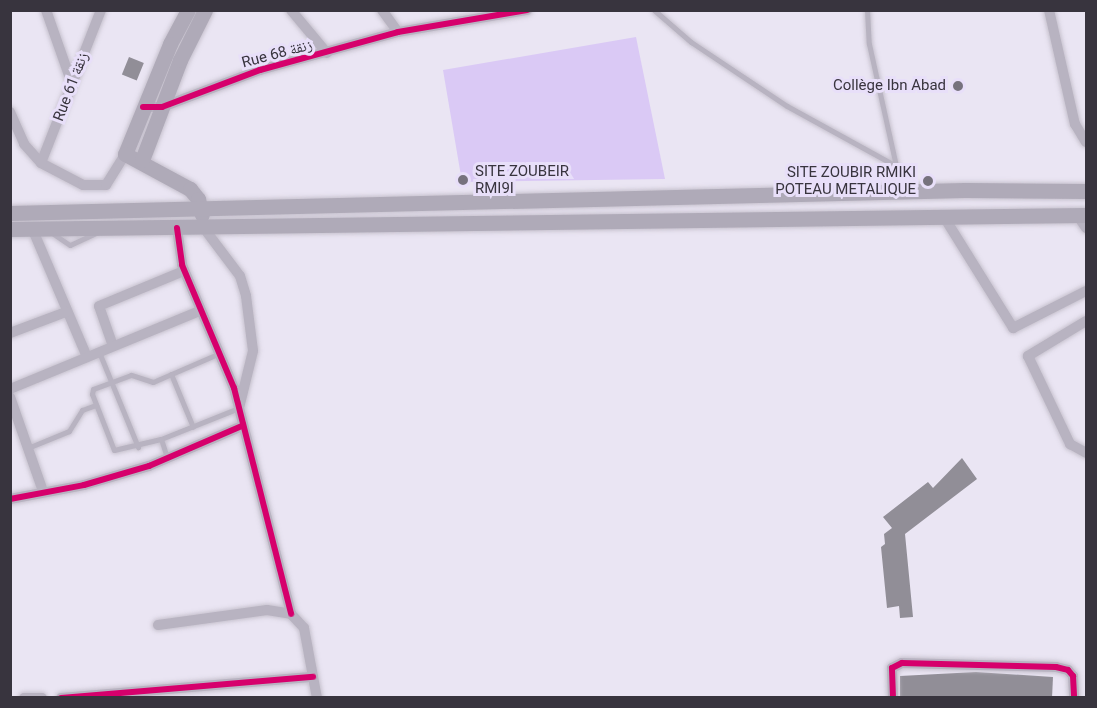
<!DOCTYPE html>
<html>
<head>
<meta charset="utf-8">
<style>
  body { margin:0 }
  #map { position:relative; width:1097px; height:708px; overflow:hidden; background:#eae5f3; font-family:Roboto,"Noto Naskh Arabic",sans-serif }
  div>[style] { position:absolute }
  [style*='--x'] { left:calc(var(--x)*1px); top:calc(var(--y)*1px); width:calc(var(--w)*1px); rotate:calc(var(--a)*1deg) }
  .green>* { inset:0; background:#dac9f5 }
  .building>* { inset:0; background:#918e97; transform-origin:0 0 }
  .roads { filter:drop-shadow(0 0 2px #c7c2ce) drop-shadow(0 0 2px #c7c2ce) }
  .lane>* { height:5px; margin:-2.5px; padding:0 2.5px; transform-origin:2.5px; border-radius:2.5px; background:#b8b3c1 }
  .street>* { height:10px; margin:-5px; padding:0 5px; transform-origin:5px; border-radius:5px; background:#b8b3c1 }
  .secondary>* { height:15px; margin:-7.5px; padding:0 7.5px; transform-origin:7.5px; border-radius:7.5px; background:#afaab8 }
  .cycleway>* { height:6px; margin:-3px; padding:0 3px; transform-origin:3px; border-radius:3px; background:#d6006c }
  .dots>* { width:16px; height:16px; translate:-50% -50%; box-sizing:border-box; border:3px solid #e8dff9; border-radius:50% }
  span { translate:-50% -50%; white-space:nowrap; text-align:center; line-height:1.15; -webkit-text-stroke:6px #e8dff9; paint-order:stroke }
  .street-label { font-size:15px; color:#38343e }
  .poi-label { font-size:15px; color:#38343e }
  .right { translate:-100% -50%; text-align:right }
  .left { translate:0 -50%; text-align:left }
  .frame { position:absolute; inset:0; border:12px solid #38343e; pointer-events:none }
</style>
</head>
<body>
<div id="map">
  <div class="green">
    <div style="clip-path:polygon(636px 37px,665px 179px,462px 182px,443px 70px)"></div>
  </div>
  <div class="building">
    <div style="left:129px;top:57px;width:16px;height:19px;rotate:22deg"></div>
    <div style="clip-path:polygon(962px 458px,977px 479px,905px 534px,913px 617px,900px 618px,899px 606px,887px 608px,881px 547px,885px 544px,884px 534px,892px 528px,883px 517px,928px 482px,933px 488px)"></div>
    <div style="clip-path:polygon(976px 672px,1053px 677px,1052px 698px,900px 698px,900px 676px)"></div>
  </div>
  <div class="roads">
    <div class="lane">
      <div style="--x:654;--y:10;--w:49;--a:40.9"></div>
      <div style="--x:691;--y:42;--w:115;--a:33.7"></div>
      <div style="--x:787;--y:106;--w:124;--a:28.8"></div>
      <div style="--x:896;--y:166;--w:28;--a:49"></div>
      <div style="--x:867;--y:10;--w:34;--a:87"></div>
      <div style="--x:869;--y:44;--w:125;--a:77.5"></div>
      <div style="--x:49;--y:231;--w:25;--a:34"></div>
      <div style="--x:70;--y:245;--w:31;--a:-25"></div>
      <div style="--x:99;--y:352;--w:103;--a:67.7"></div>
      <div style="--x:220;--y:353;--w:73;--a:156.6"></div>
      <div style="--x:153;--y:382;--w:23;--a:-162"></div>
      <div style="--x:131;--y:375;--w:40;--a:159.8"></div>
      <div style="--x:93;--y:389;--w:5;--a:101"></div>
      <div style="--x:92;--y:394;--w:60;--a:68.6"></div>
      <div style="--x:114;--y:450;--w:48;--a:-13.2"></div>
      <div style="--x:161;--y:439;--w:84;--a:-21.7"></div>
      <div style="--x:171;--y:374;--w:57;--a:67.5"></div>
      <div style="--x:161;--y:439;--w:20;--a:72"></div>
      <div style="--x:30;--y:447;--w:42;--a:-22.3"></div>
      <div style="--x:69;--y:431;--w:25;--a:-58"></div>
      <div style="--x:82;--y:410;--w:15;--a:-20"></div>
    </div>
    <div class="street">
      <div style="--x:46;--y:10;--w:78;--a:70.6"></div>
      <div style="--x:291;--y:10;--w:56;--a:50.1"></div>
      <div style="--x:382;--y:10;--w:27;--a:54"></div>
      <div style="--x:1049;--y:10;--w:117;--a:77.2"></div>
      <div style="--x:1075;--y:124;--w:21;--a:59"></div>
      <div style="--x:143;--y:107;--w:19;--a:0"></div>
      <div style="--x:162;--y:107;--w:105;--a:-20.7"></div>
      <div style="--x:260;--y:70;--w:143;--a:-15.4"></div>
      <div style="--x:398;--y:32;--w:131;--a:-9.7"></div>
      <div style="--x:10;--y:112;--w:35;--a:66"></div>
      <div style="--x:24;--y:144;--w:25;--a:48"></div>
      <div style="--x:41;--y:163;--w:47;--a:27.6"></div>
      <div style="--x:83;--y:185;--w:23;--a:0"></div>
      <div style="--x:106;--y:185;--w:36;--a:-58"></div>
      <div style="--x:41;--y:163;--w:164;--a:-68.6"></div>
      <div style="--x:1077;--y:215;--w:16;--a:55"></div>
      <div style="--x:944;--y:217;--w:131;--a:58.1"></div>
      <div style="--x:1013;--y:328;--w:82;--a:-26.9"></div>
      <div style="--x:203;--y:227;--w:61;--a:52.9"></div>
      <div style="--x:240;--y:276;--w:21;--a:73"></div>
      <div style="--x:246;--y:296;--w:55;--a:82.7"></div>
      <div style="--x:253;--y:351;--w:59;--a:103.8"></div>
      <div style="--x:32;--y:228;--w:140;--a:66.9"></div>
      <div style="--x:177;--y:228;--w:37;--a:82"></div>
      <div style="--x:182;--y:265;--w:134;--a:67.1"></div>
      <div style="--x:234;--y:388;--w:233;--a:75.8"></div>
      <div style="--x:1086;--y:321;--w:68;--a:148.9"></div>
      <div style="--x:1028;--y:356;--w:98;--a:64.5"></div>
      <div style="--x:1070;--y:444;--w:18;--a:29"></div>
      <div style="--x:10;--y:333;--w:60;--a:-20.6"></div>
      <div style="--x:113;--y:346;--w:42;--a:-109.3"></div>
      <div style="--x:99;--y:306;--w:92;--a:-22.4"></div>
      <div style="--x:10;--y:389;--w:204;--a:-22.4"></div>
      <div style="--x:10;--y:397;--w:100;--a:70.7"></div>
      <div style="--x:10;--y:499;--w:75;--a:-10.7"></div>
      <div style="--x:84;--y:485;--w:68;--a:-16.3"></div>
      <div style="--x:149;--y:466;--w:101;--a:-23.3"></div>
      <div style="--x:158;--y:625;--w:110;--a:-7.8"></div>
      <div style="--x:267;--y:610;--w:24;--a:9"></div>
      <div style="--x:291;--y:614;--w:19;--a:47"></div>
      <div style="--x:304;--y:628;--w:71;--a:79.5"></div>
      <div style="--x:24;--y:698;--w:18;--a:0"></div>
      <div style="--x:61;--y:698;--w:253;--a:-4.8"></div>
      <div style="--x:893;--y:698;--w:30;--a:-92"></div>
      <div style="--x:892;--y:668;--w:11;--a:-27"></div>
      <div style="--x:902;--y:663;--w:154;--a:1.5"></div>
      <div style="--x:1056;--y:667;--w:12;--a:14"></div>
      <div style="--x:1068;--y:670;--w:8;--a:50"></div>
      <div style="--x:1073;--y:676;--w:22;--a:87"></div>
    </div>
    <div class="secondary">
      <div style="--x:188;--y:10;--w:38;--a:118"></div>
      <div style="--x:170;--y:44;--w:119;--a:112.2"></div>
      <div style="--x:125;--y:154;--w:74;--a:28.3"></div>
      <div style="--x:190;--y:189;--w:13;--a:51"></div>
      <div style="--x:198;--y:199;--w:16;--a:76"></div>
      <div style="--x:142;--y:160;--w:107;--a:-69.2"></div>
      <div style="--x:180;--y:60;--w:56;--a:-63.4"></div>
      <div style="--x:10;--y:213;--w:955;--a:-1.38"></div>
      <div style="--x:965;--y:190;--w:121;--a:0.5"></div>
      <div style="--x:10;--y:229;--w:1076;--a:-0.75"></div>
    </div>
  </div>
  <div class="cycleway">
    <div style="--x:143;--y:107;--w:19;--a:0"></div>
    <div style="--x:162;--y:107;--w:105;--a:-20.7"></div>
    <div style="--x:260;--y:70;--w:143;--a:-15.4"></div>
    <div style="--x:398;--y:32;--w:131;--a:-9.7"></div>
    <div style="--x:177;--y:228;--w:37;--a:82"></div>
    <div style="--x:182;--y:265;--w:134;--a:67.1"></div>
    <div style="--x:234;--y:388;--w:233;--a:75.8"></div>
    <div style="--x:10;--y:499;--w:75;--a:-10.7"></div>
    <div style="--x:84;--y:485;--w:68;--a:-16.3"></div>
    <div style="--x:149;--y:466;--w:101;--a:-23.3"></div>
    <div style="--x:61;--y:698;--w:253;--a:-4.8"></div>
    <div style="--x:893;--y:698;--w:30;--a:-92"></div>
    <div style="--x:892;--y:668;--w:11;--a:-27"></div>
    <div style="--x:902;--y:663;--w:154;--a:1.5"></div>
    <div style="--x:1056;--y:667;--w:12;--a:14"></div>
    <div style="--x:1068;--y:670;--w:8;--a:50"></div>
    <div style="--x:1073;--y:676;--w:22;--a:87"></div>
  </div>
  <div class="dots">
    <div style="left:958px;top:86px;background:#76727d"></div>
    <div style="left:463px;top:180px;background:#76727d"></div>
    <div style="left:928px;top:181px;background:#76727d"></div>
  </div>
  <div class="street-label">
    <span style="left:277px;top:54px;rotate:-15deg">Rue 68 زنقة</span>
    <span style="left:71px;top:87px;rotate:-69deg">Rue 61 زنقة</span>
  </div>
  <div class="poi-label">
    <span class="right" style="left:946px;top:86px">Collège Ibn Abad</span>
    <span class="left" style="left:475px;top:180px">SITE ZOUBEIR<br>RMI9I</span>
    <span class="right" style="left:916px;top:181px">SITE ZOUBIR RMIKI<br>POTEAU METALIQUE</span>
  </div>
  <div class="frame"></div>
</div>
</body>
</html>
